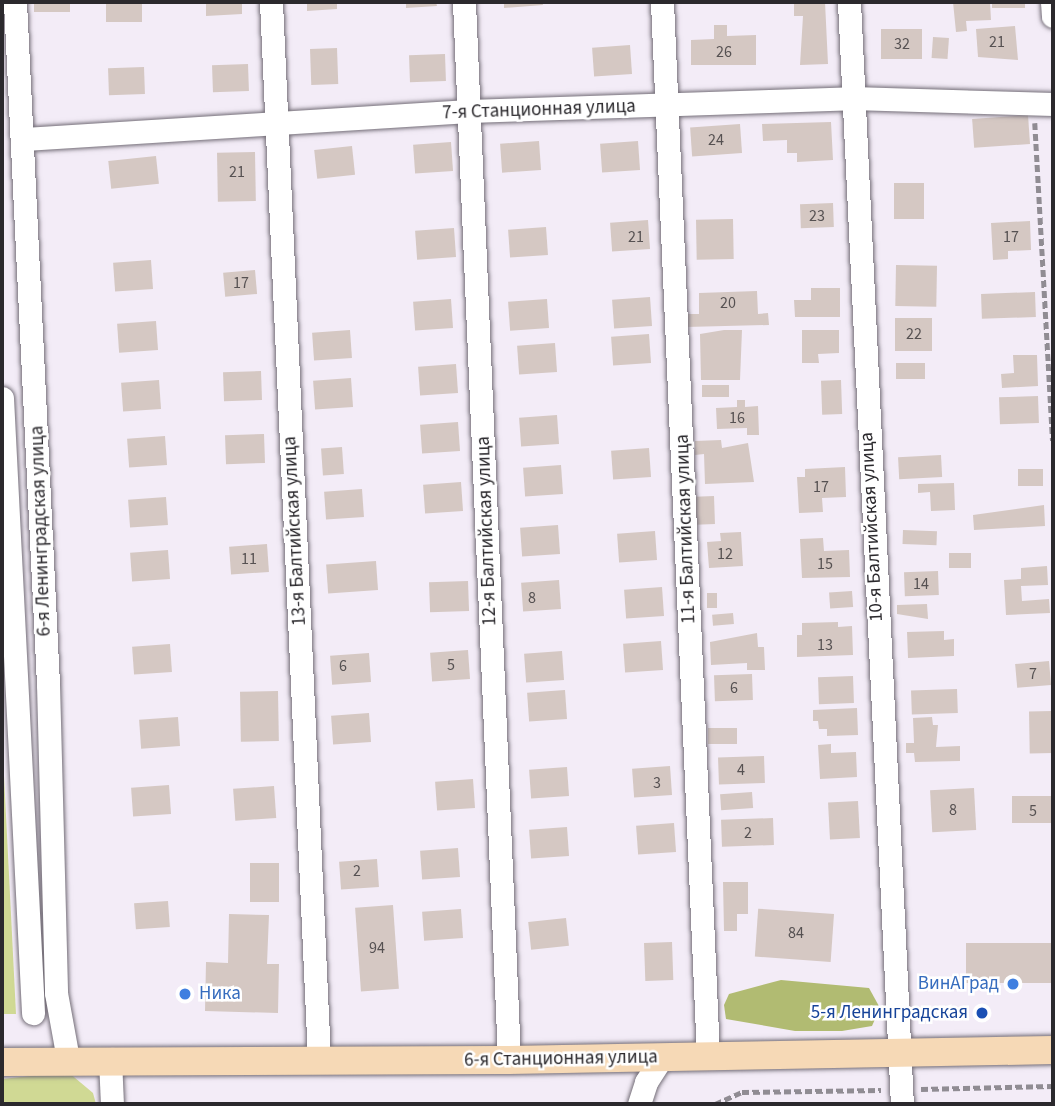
<!DOCTYPE html>
<html>
<head>
<meta charset="utf-8">
<style>
  body { margin:0 }
  #map { position:relative; width:1055px; height:1106px; overflow:hidden; background:#f3ecf7; font-family:"Source Sans 3",sans-serif }
  div>[style] { position:absolute }
  [style*='--x'] { left:calc(var(--x)*1px); top:calc(var(--y)*1px); width:calc(var(--w)*1px); rotate:calc(var(--a)*1deg) }
  .green>* { inset:0; background:#d0d994 }
  .forest>* { inset:0; background:#b1bb72 }
  .building>* { inset:0; background:#d5c8c3; transform-origin:0 0 }
  .path>* { height:4.5px; margin-top:-2.25px; transform-origin:0; background:repeating-linear-gradient(90deg,#908c93 0 7px,transparent 0 10.5px) }
  .roads { filter:drop-shadow(0 0 2px #746e78) drop-shadow(0 0 2px #746e78) }
  .minor>* { height:23px; margin:-11.5px; padding:0 11.5px; transform-origin:11.5px; border-radius:11.5px; background:#fff }
  .major>* { height:28px; margin:-14px; padding:0 14px; transform-origin:14px; border-radius:14px; background:#f6d9b6 }
  .dots>* { width:19px; height:19px; translate:-50% -50%; box-sizing:border-box; border:4px solid #fff; border-radius:50% }
  span { translate:-50% -50%; white-space:nowrap; text-align:center; line-height:1.15; -webkit-text-stroke:5px #fff; paint-order:stroke }
  .number-label { font-size:16px; color:#565152 }
  .number-label span { -webkit-text-stroke-width:0 }
  .street-label { font-size:19px; color:#2b292d }
  .shop-label { font-size:19px; color:#366cbe }
  .right { translate:-100% -50%; text-align:right }
  .left { translate:0 -50%; text-align:left }
  .transit-label { font-size:19px; color:#164399 }
  .frame { position:absolute; inset:0; border:4px solid #2b292d; pointer-events:none }
</style>
</head>
<body>
<div id="map">
  <div class="green">
    <div style="clip-path:polygon(2px 736px,16px 1014px,2px 1014px)"></div>
    <div style="clip-path:polygon(68px 1072px,93px 1093px,96px 1104px,2px 1104px,2px 1079px)"></div>
  </div>
  <div class="forest">
    <div style="clip-path:polygon(781px 980px,869px 988px,880px 1008px,872px 1026px,842px 1031px,795px 1031px,726px 1019px,724px 1005px,729px 994px)"></div>
  </div>
  <div class="building">
    <div style="left:34px;top:2px;width:36px;height:10px"></div>
    <div style="left:106px;top:2px;width:36px;height:20px"></div>
    <div style="clip-path:polygon(206px 2px,242px 2px,242px 14px,206px 16px)"></div>
    <div style="clip-path:polygon(307px 2px,337px 2px,337px 9px,307px 11px)"></div>
    <div style="clip-path:polygon(406px 2px,436px 2px,437px 6px,406px 8px)"></div>
    <div style="clip-path:polygon(504px 2px,542px 2px,543px 5px,504px 8px)"></div>
    <div style="clip-path:polygon(794px 2px,825px 2px,828px 64px,800px 65px,803px 16px,794px 16px)"></div>
    <div style="clip-path:polygon(953px 2px,990px 2px,991px 20px,966px 21px,967px 31px,956px 32px)"></div>
    <div style="left:992px;top:2px;width:33px;height:6px"></div>
    <div style="clip-path:polygon(714px 25px,727px 25px,727px 36px,756px 35px,756px 65px,691px 65px,691px 40px,714px 39px)"></div>
    <div style="clip-path:polygon(1015px 26px,1018px 60px,978px 57px,976px 29px)"></div>
    <div style="left:922px;top:29px;width:30px;height:41px;rotate:90deg"></div>
    <div style="left:933px;top:37px;width:16px;height:21px;rotate:4deg"></div>
    <div style="left:630px;top:45px;width:29px;height:38px;rotate:86deg"></div>
    <div style="left:337px;top:48px;width:36px;height:27px;rotate:88deg"></div>
    <div style="left:445px;top:54px;width:27px;height:36px;rotate:88deg"></div>
    <div style="left:248px;top:64px;width:27px;height:36px;rotate:88deg"></div>
    <div style="left:144px;top:67px;width:27px;height:36px;rotate:88deg"></div>
    <div style="left:1028px;top:115px;width:29px;height:56px;rotate:86deg"></div>
    <div style="clip-path:polygon(831px 122px,833px 160px,797px 162px,797px 153px,787px 153px,787px 140px,763px 141px,762px 124px)"></div>
    <div style="left:740px;top:124px;width:29px;height:50px;rotate:86deg"></div>
    <div style="left:539px;top:141px;width:29px;height:39px;rotate:86deg"></div>
    <div style="left:638px;top:141px;width:29px;height:38px;rotate:86deg"></div>
    <div style="left:451px;top:142px;width:29px;height:38px;rotate:86deg"></div>
    <div style="left:352px;top:146px;width:29px;height:38px;rotate:84deg"></div>
    <div style="left:255px;top:152px;width:49px;height:38px;rotate:89deg"></div>
    <div style="left:156px;top:156px;width:28px;height:48px;rotate:84deg"></div>
    <div style="left:894px;top:183px;width:30px;height:36px"></div>
    <div style="left:833px;top:203px;width:24px;height:33px;rotate:88deg"></div>
    <div style="left:733px;top:219px;width:40px;height:37px;rotate:89deg"></div>
    <div style="left:648px;top:220px;width:29px;height:38px;rotate:86deg"></div>
    <div style="clip-path:polygon(1030px 221px,1031px 250px,1008px 251px,1008px 259px,993px 260px,991px 223px)"></div>
    <div style="left:546px;top:227px;width:28px;height:38px;rotate:86deg"></div>
    <div style="left:454px;top:228px;width:29px;height:39px;rotate:86deg"></div>
    <div style="left:151px;top:260px;width:29px;height:38px;rotate:86deg"></div>
    <div style="left:896px;top:265px;width:41px;height:41px;rotate:1deg"></div>
    <div style="left:255px;top:270px;width:24px;height:32px;rotate:85deg"></div>
    <div style="clip-path:polygon(811px 288px,840px 288px,840px 317px,795px 317px,794px 300px,811px 300px)"></div>
    <div style="clip-path:polygon(757px 291px,758px 314px,768px 313px,769px 325px,686px 327px,686px 314px,699px 314px,699px 293px)"></div>
    <div style="left:1035px;top:292px;width:25px;height:54px;rotate:88deg"></div>
    <div style="left:650px;top:297px;width:29px;height:38px;rotate:86deg"></div>
    <div style="left:451px;top:299px;width:29px;height:38px;rotate:86deg"></div>
    <div style="left:547px;top:299px;width:29px;height:39px;rotate:86deg"></div>
    <div style="left:895px;top:318px;width:37px;height:33px"></div>
    <div style="left:156px;top:321px;width:29px;height:39px;rotate:86deg"></div>
    <div style="left:350px;top:330px;width:28px;height:38px;rotate:86deg"></div>
    <div style="clip-path:polygon(724px 330px,742px 330px,740px 380px,701px 380px,700px 334px)"></div>
    <div style="clip-path:polygon(802px 330px,839px 330px,839px 353px,818px 354px,819px 363px,802px 363px)"></div>
    <div style="left:649px;top:334px;width:29px;height:38px;rotate:86deg"></div>
    <div style="left:555px;top:343px;width:29px;height:38px;rotate:86deg"></div>
    <div style="clip-path:polygon(1013px 355px,1037px 355px,1038px 386px,1002px 388px,1001px 374px,1014px 373px)"></div>
    <div style="left:896px;top:363px;width:29px;height:16px"></div>
    <div style="left:456px;top:364px;width:29px;height:38px;rotate:86deg"></div>
    <div style="left:261px;top:371px;width:29px;height:38px;rotate:88deg"></div>
    <div style="left:351px;top:378px;width:29px;height:38px;rotate:86deg"></div>
    <div style="left:159px;top:380px;width:29px;height:38px;rotate:86deg"></div>
    <div style="left:841px;top:380px;width:34px;height:20px;rotate:88deg"></div>
    <div style="left:702px;top:385px;width:27px;height:12px"></div>
    <div style="left:1038px;top:396px;width:27px;height:39px;rotate:88deg"></div>
    <div style="clip-path:polygon(737px 400px,745px 400px,745px 407px,758px 406px,759px 435px,747px 435px,747px 428px,717px 429px,716px 408px,737px 407px)"></div>
    <div style="left:557px;top:415px;width:29px;height:38px;rotate:86deg"></div>
    <div style="left:458px;top:422px;width:29px;height:38px;rotate:86deg"></div>
    <div style="left:264px;top:434px;width:29px;height:39px;rotate:88deg"></div>
    <div style="left:165px;top:436px;width:29px;height:38px;rotate:86deg"></div>
    <div style="clip-path:polygon(721px 440px,722px 448px,748px 443px,754px 482px,705px 484px,704px 454px,695px 455px,695px 441px)"></div>
    <div style="left:342px;top:447px;width:27px;height:21px;rotate:86deg"></div>
    <div style="left:649px;top:448px;width:29px;height:38px;rotate:86deg"></div>
    <div style="left:941px;top:455px;width:22px;height:43px;rotate:87deg"></div>
    <div style="left:561px;top:465px;width:29px;height:38px;rotate:86deg"></div>
    <div style="clip-path:polygon(845px 467px,846px 497px,822px 498px,823px 512px,799px 513px,797px 477px,805px 477px,805px 469px)"></div>
    <div style="left:1018px;top:469px;width:25px;height:17px"></div>
    <div style="left:461px;top:482px;width:29px;height:38px;rotate:86deg"></div>
    <div style="clip-path:polygon(954px 483px,955px 510px,931px 511px,930px 492px,918px 493px,918px 484px)"></div>
    <div style="left:362px;top:489px;width:28px;height:38px;rotate:86deg"></div>
    <div style="left:714px;top:496px;width:28px;height:19px;rotate:88deg"></div>
    <div style="left:166px;top:497px;width:28px;height:38px;rotate:86deg"></div>
    <div style="clip-path:polygon(1044px 505px,1045px 526px,974px 530px,973px 515px)"></div>
    <div style="left:558px;top:525px;width:29px;height:38px;rotate:86deg"></div>
    <div style="left:903px;top:530px;width:34px;height:14px;rotate:2deg"></div>
    <div style="left:655px;top:531px;width:29px;height:38px;rotate:86deg"></div>
    <div style="clip-path:polygon(741px 532px,743px 566px,709px 568px,707px 542px,721px 541px,720px 533px)"></div>
    <div style="clip-path:polygon(823px 538px,824px 551px,849px 550px,850px 577px,802px 578px,800px 539px)"></div>
    <div style="left:267px;top:544px;width:28px;height:38px;rotate:86deg"></div>
    <div style="left:168px;top:550px;width:29px;height:38px;rotate:86deg"></div>
    <div style="left:971px;top:553px;width:15px;height:22px;rotate:90deg"></div>
    <div style="left:376px;top:561px;width:29px;height:50px;rotate:86deg"></div>
    <div style="clip-path:polygon(1047px 566px,1048px 585px,1021px 586px,1022px 601px,1049px 599px,1050px 613px,1006px 615px,1004px 580px,1021px 579px,1021px 568px)"></div>
    <div style="left:938px;top:571px;width:24px;height:34px;rotate:88deg"></div>
    <div style="left:559px;top:580px;width:29px;height:38px;rotate:86deg"></div>
    <div style="left:468px;top:581px;width:30px;height:39px;rotate:88deg"></div>
    <div style="left:662px;top:587px;width:29px;height:38px;rotate:86deg"></div>
    <div style="left:852px;top:591px;width:16px;height:23px;rotate:86deg"></div>
    <div style="left:717px;top:593px;width:15px;height:10px;rotate:90deg"></div>
    <div style="clip-path:polygon(927px 604px,928px 619px,897px 614px,897px 605px)"></div>
    <div style="left:733px;top:613px;width:11px;height:21px;rotate:85deg"></div>
    <div style="clip-path:polygon(838px 622px,838px 627px,852px 626px,853px 655px,797px 657px,797px 635px,802px 635px,802px 623px)"></div>
    <div style="clip-path:polygon(944px 631px,944px 640px,954px 639px,954px 656px,908px 658px,907px 632px)"></div>
    <div style="clip-path:polygon(757px 633px,758px 647px,764px 647px,765px 670px,747px 670px,747px 663px,711px 665px,710px 642px)"></div>
    <div style="left:661px;top:641px;width:29px;height:38px;rotate:86deg"></div>
    <div style="left:170px;top:644px;width:28px;height:38px;rotate:86deg"></div>
    <div style="left:468px;top:650px;width:29px;height:38px;rotate:86deg"></div>
    <div style="left:562px;top:651px;width:29px;height:38px;rotate:86deg"></div>
    <div style="left:369px;top:653px;width:29px;height:39px;rotate:86deg"></div>
    <div style="left:1049px;top:661px;width:24px;height:34px;rotate:85deg"></div>
    <div style="left:752px;top:674px;width:26px;height:38px;rotate:88deg"></div>
    <div style="left:853px;top:676px;width:27px;height:35px;rotate:88deg"></div>
    <div style="left:957px;top:689px;width:24px;height:46px;rotate:88deg"></div>
    <div style="left:565px;top:690px;width:29px;height:38px;rotate:86deg"></div>
    <div style="left:278px;top:691px;width:50px;height:38px;rotate:89deg"></div>
    <div style="clip-path:polygon(857px 708px,858px 735px,827px 736px,827px 729px,819px 729px,818px 721px,813px 721px,813px 710px)"></div>
    <div style="left:1052px;top:711px;width:42px;height:23px;rotate:89deg"></div>
    <div style="left:369px;top:713px;width:29px;height:38px;rotate:86deg"></div>
    <div style="left:178px;top:717px;width:29px;height:39px;rotate:86deg"></div>
    <div style="clip-path:polygon(932px 717px,933px 725px,938px 725px,936px 747px,960px 746px,960px 761px,915px 762px,914px 753px,906px 753px,906px 743px,914px 743px,913px 718px)"></div>
    <div style="left:708px;top:728px;width:29px;height:16px"></div>
    <div style="clip-path:polygon(831px 744px,831px 753px,856px 752px,857px 777px,820px 779px,818px 745px)"></div>
    <div style="left:764px;top:756px;width:27px;height:46px;rotate:88deg"></div>
    <div style="left:670px;top:766px;width:29px;height:38px;rotate:86deg"></div>
    <div style="left:567px;top:767px;width:29px;height:38px;rotate:86deg"></div>
    <div style="left:473px;top:779px;width:29px;height:38px;rotate:86deg"></div>
    <div style="left:169px;top:785px;width:29px;height:38px;rotate:86deg"></div>
    <div style="left:274px;top:786px;width:32px;height:41px;rotate:86deg"></div>
    <div style="left:974px;top:788px;width:42px;height:44px;rotate:87deg"></div>
    <div style="left:752px;top:792px;width:16px;height:32px;rotate:86deg"></div>
    <div style="left:1053px;top:796px;width:27px;height:41px;rotate:90deg"></div>
    <div style="left:858px;top:801px;width:37px;height:30px;rotate:87deg"></div>
    <div style="left:773px;top:818px;width:27px;height:52px;rotate:88deg"></div>
    <div style="left:674px;top:823px;width:29px;height:38px;rotate:86deg"></div>
    <div style="left:567px;top:827px;width:29px;height:38px;rotate:86deg"></div>
    <div style="left:458px;top:848px;width:29px;height:38px;rotate:86deg"></div>
    <div style="left:377px;top:859px;width:28px;height:38px;rotate:86deg"></div>
    <div style="left:279px;top:863px;width:39px;height:29px;rotate:90deg"></div>
    <div style="clip-path:polygon(723px 882px,748px 882px,748px 914px,737px 914px,737px 931px,724px 931px)"></div>
    <div style="left:168px;top:901px;width:26px;height:34px;rotate:86deg"></div>
    <div style="left:393px;top:905px;width:84px;height:38px;rotate:86deg"></div>
    <div style="left:461px;top:909px;width:29px;height:39px;rotate:86deg"></div>
    <div style="clip-path:polygon(229px 914px,269px 915px,267px 964px,279px 964px,278px 1013px,205px 1011px,206px 962px,228px 963px)"></div>
    <div style="left:834px;top:914px;width:48px;height:76px;rotate:94deg"></div>
    <div style="left:566px;top:918px;width:28px;height:38px;rotate:84deg"></div>
    <div style="left:672px;top:942px;width:38px;height:28px;rotate:88deg"></div>
    <div style="left:1053px;top:943px;width:40px;height:87px;rotate:90deg"></div>
  </div>
  <div class="path">
    <div style="--x:1035;--y:123;--w:318;--a:86.8"></div>
    <div style="--x:921;--y:1089;--w:132;--a:-1.3"></div>
    <div style="--x:715;--y:1104;--w:30;--a:-24"></div>
    <div style="--x:742;--y:1092;--w:139;--a:-0.8"></div>
  </div>
  <div class="roads">
    <div class="minor">
      <div style="--x:15;--y:2;--w:683;--a:87.23"></div>
      <div style="--x:48;--y:684;--w:309;--a:88.5"></div>
      <div style="--x:56;--y:993;--w:67;--a:79.7"></div>
      <div style="--x:271;--y:2;--w:1059;--a:87.4"></div>
      <div style="--x:464;--y:2;--w:1059;--a:87.56"></div>
      <div style="--x:662;--y:2;--w:1056;--a:87.5"></div>
      <div style="--x:849;--y:2;--w:1103;--a:87.25"></div>
      <div style="--x:1052;--y:2;--w:14;--a:86"></div>
      <div style="--x:24;--y:139;--w:446;--a:-3.6"></div>
      <div style="--x:469;--y:111;--w:383;--a:-1.9"></div>
      <div style="--x:852;--y:98;--w:201;--a:1.7"></div>
      <div style="--x:2;--y:398;--w:616;--a:87.11"></div>
      <div style="--x:110;--y:1059;--w:45;--a:87.5"></div>
      <div style="--x:639;--y:1104;--w:23;--a:-72"></div>
      <div style="--x:646;--y:1082;--w:30;--a:-57"></div>
    </div>
    <div class="major">
      <div style="--x:2;--y:1062;--w:507;--a:-0.23"></div>
      <div style="--x:509;--y:1060;--w:544;--a:-1.05"></div>
    </div>
  </div>
  <div class="dots">
    <div style="left:1013px;top:984px;background:#3f7fe0"></div>
    <div style="left:185px;top:994px;background:#3f7fe0"></div>
    <div style="left:982px;top:1013px;background:#1a4fb4"></div>
  </div>
  <div class="number-label">
    <span style="left:997px;top:42px">21</span>
    <span style="left:902px;top:44px">32</span>
    <span style="left:724px;top:52px">26</span>
    <span style="left:716px;top:140px">24</span>
    <span style="left:237px;top:172px">21</span>
    <span style="left:817px;top:216px">23</span>
    <span style="left:636px;top:237px">21</span>
    <span style="left:1011px;top:237px">17</span>
    <span style="left:241px;top:283px">17</span>
    <span style="left:728px;top:303px">20</span>
    <span style="left:914px;top:334px">22</span>
    <span style="left:737px;top:418px">16</span>
    <span style="left:821px;top:487px">17</span>
    <span style="left:725px;top:554px">12</span>
    <span style="left:249px;top:559px">11</span>
    <span style="left:825px;top:564px">15</span>
    <span style="left:921px;top:584px">14</span>
    <span style="left:532px;top:598px">8</span>
    <span style="left:825px;top:645px">13</span>
    <span style="left:451px;top:665px">5</span>
    <span style="left:343px;top:666px">6</span>
    <span style="left:1033px;top:674px">7</span>
    <span style="left:734px;top:688px">6</span>
    <span style="left:741px;top:770px">4</span>
    <span style="left:657px;top:783px">3</span>
    <span style="left:953px;top:810px">8</span>
    <span style="left:1033px;top:811px">5</span>
    <span style="left:748px;top:833px">2</span>
    <span style="left:357px;top:871px">2</span>
    <span style="left:796px;top:933px">84</span>
    <span style="left:377px;top:948px">94</span>
  </div>
  <div class="street-label">
    <span style="left:539px;top:110px;rotate:-2deg">7-я Станционная улица</span>
    <span style="left:872px;top:527px;rotate:-93deg">10-я Балтийская улица</span>
    <span style="left:686px;top:529px;rotate:-92deg">11-я Балтийская улица</span>
    <span style="left:41px;top:531px;rotate:-92deg">6-я Ленинградская улица</span>
    <span style="left:295px;top:531px;rotate:-93deg">13-я Балтийская улица</span>
    <span style="left:487px;top:531px;rotate:-92deg">12-я Балтийская улица</span>
    <span style="left:561px;top:1059px;rotate:-1deg">6-я Станционная улица</span>
  </div>
  <div class="shop-label">
    <span class="right" style="left:999px;top:984px">ВинАГрад</span>
    <span class="left" style="left:199px;top:994px">Ника</span>
  </div>
  <div class="transit-label">
    <span class="right" style="left:968px;top:1013px">5-я Ленинградская</span>
  </div>
  <div class="frame"></div>
</div>
</body>
</html>
